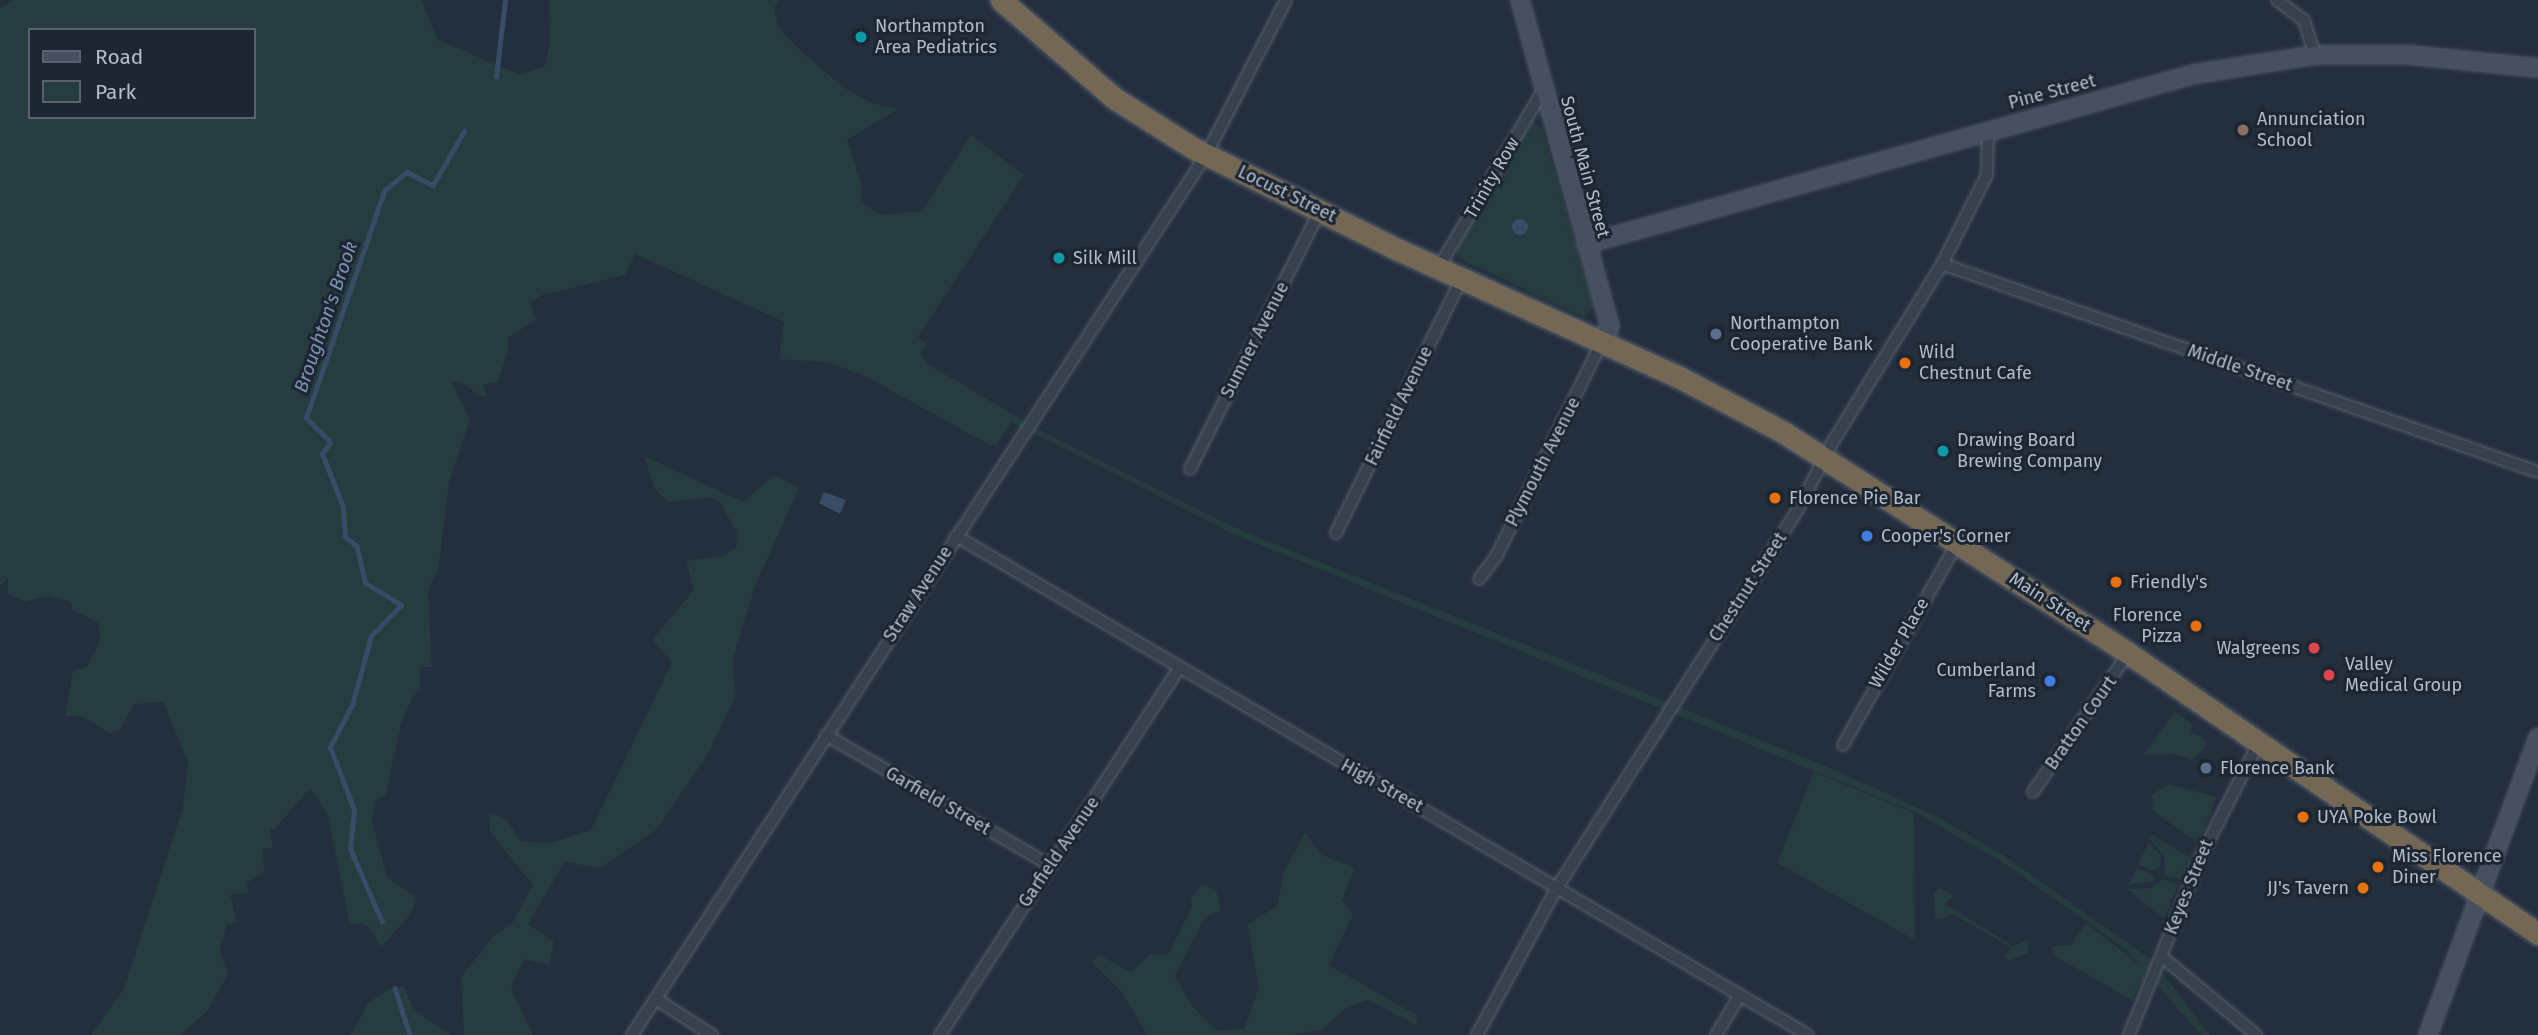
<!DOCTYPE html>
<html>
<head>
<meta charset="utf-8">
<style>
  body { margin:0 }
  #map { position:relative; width:2538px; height:1035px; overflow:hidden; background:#242f3e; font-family:"Fira Sans",sans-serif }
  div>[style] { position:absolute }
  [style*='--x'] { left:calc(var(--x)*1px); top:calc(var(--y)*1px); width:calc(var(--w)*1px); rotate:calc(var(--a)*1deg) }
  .green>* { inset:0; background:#263c3f }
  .water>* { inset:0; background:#394c67 }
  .round { border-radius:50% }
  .stream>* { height:4.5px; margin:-2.25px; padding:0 2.25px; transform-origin:2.25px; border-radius:2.25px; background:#394c67 }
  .roads { filter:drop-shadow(0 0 2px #565f6c) drop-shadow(0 0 2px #565f6c) }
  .street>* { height:10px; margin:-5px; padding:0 5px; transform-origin:5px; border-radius:5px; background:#38414e }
  .secondary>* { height:16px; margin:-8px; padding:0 8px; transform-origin:8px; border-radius:8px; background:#465061 }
  .highway>* { height:21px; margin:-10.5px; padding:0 10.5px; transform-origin:10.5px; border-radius:10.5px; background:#746855 }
  .dots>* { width:19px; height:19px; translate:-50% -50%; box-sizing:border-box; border:4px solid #1d2633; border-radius:50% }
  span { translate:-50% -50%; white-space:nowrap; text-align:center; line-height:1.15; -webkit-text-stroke:6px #1d2633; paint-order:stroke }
  .poi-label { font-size:18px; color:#b4bcc9 }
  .left { translate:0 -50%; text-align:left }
  .right { translate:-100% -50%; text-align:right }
  .street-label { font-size:18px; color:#b4bcc9 }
  .water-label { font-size:19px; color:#7c92b1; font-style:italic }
  .legend { position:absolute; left:28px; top:28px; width:228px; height:91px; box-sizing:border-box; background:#1d2633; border:2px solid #59626f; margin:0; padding:9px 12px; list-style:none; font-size:21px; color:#b4bcc9 }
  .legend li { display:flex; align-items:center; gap:14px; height:35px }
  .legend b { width:35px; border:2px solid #59626f }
</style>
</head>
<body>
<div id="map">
  <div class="green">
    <div style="clip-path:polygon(evenodd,14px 0,421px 0,438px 40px,519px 74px,544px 67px,550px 45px,549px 0,779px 0,774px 8px,778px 27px,802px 52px,843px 87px,871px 103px,898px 109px,847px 140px,862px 186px,860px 202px,882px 215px,922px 211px,971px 135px,1024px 175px,918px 337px,927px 344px,921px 353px,926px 363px,1041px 431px,1238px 529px,1828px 767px,1938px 817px,2006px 857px,2153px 961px,2210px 1035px,2201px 1035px,2127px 950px,2002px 862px,1915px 812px,1236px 535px,1011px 422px,996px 445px,990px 445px,863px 375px,827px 362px,779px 359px,784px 322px,635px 254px,625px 275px,542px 295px,530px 303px,536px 320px,508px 338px,508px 353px,497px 382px,483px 385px,487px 395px,481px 397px,466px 385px,451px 381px,470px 419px,449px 482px,438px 571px,428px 590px,432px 667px,420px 667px,420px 690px,413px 696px,401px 724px,386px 794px,376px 801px,372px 820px,387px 877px,417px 898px,410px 915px,381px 947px,370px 928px,360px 923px,350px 925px,327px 813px,310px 788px,275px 829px,270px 829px,273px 848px,263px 849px,264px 872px,247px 883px,248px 893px,230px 895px,237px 922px,227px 924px,220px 949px,228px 975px,207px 1011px,181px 1035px,91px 1035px,124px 988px,183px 808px,188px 762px,163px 702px,134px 704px,120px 730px,109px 733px,83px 717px,65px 716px,73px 671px,87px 667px,100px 641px,99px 622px,73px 611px,70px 602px,48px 596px,25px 602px,8px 594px,8px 578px,0 586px,0 8px,14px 0,30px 30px,254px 30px,254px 117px,30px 117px,30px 30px)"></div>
    <div style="clip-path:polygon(1531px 121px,1542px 128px,1594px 306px,1585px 318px,1456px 257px,1458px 245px)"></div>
    <div style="clip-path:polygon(644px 456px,743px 502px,774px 475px,799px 488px,755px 586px,732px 662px,736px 695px,708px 754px,656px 830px,600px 868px,565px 862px,528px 924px,554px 942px,549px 965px,524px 959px,511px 988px,533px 1035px,464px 1035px,461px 977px,492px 938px,513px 922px,533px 885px,490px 832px,489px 813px,507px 820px,520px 841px,551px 843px,591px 830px,672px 662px,652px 640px,694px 590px,686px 561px,723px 556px,736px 547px,737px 533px,720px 502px,711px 497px,667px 502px,654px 487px)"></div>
    <div style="clip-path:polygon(2175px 711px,2192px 724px,2190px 733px,2201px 736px,2207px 744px,2193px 760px,2174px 754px,2144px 755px)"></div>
    <div style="clip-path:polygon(1814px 772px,1914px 813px,1915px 940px,1777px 863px)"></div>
    <div style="clip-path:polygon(2168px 784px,2217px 797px,2198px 843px,2153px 811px,2152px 795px)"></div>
    <div style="clip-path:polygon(1305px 833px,1322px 855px,1355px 868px,1342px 900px,1353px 915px,1329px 965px,1416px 1015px,1418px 1026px,1368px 1000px,1348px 1006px,1322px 1030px,1291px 1035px,1147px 1035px,1122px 992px,1092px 962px,1099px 955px,1131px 972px,1151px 954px,1168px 955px,1192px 907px,1191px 898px,1202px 885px,1217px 890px,1221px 911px,1205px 917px,1175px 976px,1192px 1006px,1218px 1031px,1244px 1029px,1259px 987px,1247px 925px,1277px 906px,1284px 871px)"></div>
    <div style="clip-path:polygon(2151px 834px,2191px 858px,2184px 880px,2165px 875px,2164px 855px,2149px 839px)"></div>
    <div style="clip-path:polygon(2149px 842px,2161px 856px,2159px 868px,2152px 871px,2138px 864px)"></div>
    <div style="clip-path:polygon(2137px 868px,2151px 874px,2155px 881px,2128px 885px)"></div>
    <div style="clip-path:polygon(2163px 879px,2178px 885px,2164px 919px,2127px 889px,2151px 888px)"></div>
    <div style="clip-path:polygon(1940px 888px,1953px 896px,1945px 904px,2013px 946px,2028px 940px,2028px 953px,2008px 960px,2004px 956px,2011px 948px,1952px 913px,1941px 920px,1935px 917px,1934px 892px)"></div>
    <div style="clip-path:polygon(2086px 923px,2147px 971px,2132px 1000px,2053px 955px,2052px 946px,2071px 945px)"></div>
    <div style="clip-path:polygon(404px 986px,413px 1009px,450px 1035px,351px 1035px,368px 1003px,387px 990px)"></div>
  </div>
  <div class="water">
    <div class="round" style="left:1512px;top:219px;width:16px;height:16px"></div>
    <div style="clip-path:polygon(824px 492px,846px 500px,840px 514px,819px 503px)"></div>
  </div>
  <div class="stream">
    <div style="--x:496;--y:77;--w:78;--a:-83.3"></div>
    <div style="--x:382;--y:922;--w:80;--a:-113.7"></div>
    <div style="--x:350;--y:849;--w:39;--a:-84"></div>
    <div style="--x:354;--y:810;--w:67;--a:-110.9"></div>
    <div style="--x:330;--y:747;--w:47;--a:-62.4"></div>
    <div style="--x:352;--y:705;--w:72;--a:-74.6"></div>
    <div style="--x:371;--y:636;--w:43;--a:-45.9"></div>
    <div style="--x:401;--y:605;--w:42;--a:-148.6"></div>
    <div style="--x:365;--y:583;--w:37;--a:-103"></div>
    <div style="--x:357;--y:547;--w:16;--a:-140"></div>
    <div style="--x:345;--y:537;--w:30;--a:-94"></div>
    <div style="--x:343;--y:507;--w:57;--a:-111.6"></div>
    <div style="--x:322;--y:454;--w:14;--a:-56"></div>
    <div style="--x:330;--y:442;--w:34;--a:-135"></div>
    <div style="--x:306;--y:418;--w:240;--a:-71"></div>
    <div style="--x:384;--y:191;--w:30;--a:-40"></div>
    <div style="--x:407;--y:172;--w:29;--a:27"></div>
    <div style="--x:433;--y:185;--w:62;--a:-60.1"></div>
    <div style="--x:395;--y:988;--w:49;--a:72.3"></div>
  </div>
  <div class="roads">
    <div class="street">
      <div style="--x:2277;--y:0;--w:34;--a:37"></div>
      <div style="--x:2304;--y:20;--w:37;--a:73"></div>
      <div style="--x:1942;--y:264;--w:631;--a:19.24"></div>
      <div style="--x:1439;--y:267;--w:207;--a:-59.5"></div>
      <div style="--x:1190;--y:469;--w:290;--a:-63.3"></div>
      <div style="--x:1336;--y:533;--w:284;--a:-63.7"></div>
      <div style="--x:956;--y:536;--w:987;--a:30.36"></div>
      <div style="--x:1479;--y:579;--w:30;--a:-53"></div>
      <div style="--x:1497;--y:555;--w:237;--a:-63.8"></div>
      <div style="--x:826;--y:735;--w:260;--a:30.2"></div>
      <div style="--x:1843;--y:745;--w:233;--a:-60.5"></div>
      <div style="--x:2033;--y:792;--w:168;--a:-55.6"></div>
      <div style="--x:2161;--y:956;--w:124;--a:39.7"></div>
      <div style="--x:656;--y:999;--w:67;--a:32.7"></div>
      <div style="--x:632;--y:1035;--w:1051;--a:-56.88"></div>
      <div style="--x:1206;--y:155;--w:174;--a:-62.7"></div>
      <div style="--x:940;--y:1035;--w:437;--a:-56.9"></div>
      <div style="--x:1477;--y:1035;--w:170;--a:-61.5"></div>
      <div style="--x:1558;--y:886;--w:447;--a:-57.5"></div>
      <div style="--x:1798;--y:509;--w:74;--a:-62.7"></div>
      <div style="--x:1832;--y:443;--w:210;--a:-58.4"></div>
      <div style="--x:1942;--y:264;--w:100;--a:-63.2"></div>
      <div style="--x:1987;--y:175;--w:46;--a:-88.8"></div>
      <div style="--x:1716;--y:1035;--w:47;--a:-59"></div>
      <div style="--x:2129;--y:1035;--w:195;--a:-68"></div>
      <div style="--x:2202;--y:854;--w:126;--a:-63"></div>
    </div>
    <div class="secondary">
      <div style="--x:1520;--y:0;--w:338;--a:74.6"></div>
      <div style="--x:1610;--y:326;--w:18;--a:117"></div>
      <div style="--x:1586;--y:244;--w:632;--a:-15.6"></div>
      <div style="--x:2195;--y:74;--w:121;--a:-9"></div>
      <div style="--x:2315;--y:55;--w:95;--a:0"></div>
      <div style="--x:2410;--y:55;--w:129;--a:5.8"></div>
      <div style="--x:2428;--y:1035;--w:317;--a:-69.7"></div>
    </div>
    <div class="highway">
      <div style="--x:1001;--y:0;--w:150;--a:40.9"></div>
      <div style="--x:1114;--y:98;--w:93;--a:32.3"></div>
      <div style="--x:1193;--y:148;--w:222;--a:26.4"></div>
      <div style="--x:1392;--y:247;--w:313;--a:24.4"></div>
      <div style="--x:1677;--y:376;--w:120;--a:27.8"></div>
      <div style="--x:1783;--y:432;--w:410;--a:32.6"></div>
      <div style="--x:2128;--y:653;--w:497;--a:34.4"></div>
    </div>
  </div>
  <div class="dots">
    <div style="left:861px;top:37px;background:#0f9aa8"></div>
    <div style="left:2243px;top:130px;background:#8d6e63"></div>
    <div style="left:1059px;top:258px;background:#0f9aa8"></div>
    <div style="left:1716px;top:334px;background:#5c6f8a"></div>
    <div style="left:1905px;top:363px;background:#e8710a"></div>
    <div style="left:1943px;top:451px;background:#0f9aa8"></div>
    <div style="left:1775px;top:498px;background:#e8710a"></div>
    <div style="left:1867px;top:536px;background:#3f7fe0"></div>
    <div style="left:2116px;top:582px;background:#e8710a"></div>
    <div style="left:2196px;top:626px;background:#e8710a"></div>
    <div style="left:2314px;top:648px;background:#e0444e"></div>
    <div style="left:2329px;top:675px;background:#e0444e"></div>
    <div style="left:2050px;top:681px;background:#3f7fe0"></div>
    <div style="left:2206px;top:768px;background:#5c6f8a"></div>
    <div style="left:2303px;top:817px;background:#e8710a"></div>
    <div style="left:2378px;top:867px;background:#e8710a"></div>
    <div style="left:2363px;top:888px;background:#e8710a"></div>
  </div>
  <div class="poi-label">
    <span class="left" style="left:875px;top:37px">Northampton<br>Area Pediatrics</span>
    <span class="left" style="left:2257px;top:130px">Annunciation<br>School</span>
    <span class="left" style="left:1073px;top:258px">Silk Mill</span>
    <span class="left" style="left:1730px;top:334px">Northampton<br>Cooperative Bank</span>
    <span class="left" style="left:1919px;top:363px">Wild<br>Chestnut Cafe</span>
    <span class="left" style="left:1957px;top:451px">Drawing Board<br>Brewing Company</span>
    <span class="left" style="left:1789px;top:498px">Florence Pie Bar</span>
    <span class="left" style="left:1881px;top:536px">Cooper's Corner</span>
    <span class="left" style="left:2130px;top:582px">Friendly's</span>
    <span class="right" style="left:2182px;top:626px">Florence<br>Pizza</span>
    <span class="right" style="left:2300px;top:648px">Walgreens</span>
    <span class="left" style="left:2345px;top:675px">Valley<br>Medical Group</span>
    <span class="right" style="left:2036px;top:681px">Cumberland<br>Farms</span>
    <span class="left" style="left:2220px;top:768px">Florence Bank</span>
    <span class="left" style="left:2317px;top:817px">UYA Poke Bowl</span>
    <span class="left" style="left:2392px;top:867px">Miss Florence<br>Diner</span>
    <span class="right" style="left:2349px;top:888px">JJ's Tavern</span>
  </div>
  <div class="street-label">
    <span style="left:2052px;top:92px;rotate:-15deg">Pine Street</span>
    <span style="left:1585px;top:167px;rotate:75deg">South Main Street</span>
    <span style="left:1492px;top:178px;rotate:-60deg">Trinity Row</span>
    <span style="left:1287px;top:194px;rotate:26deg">Locust Street</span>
    <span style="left:1255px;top:340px;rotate:-63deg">Sumner Avenue</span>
    <span style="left:2240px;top:368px;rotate:19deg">Middle Street</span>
    <span style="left:1399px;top:406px;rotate:-64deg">Fairfield Avenue</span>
    <span style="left:1543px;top:462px;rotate:-63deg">Plymouth Avenue</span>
    <span style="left:1748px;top:587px;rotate:-57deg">Chestnut Street</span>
    <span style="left:918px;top:594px;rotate:-57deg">Straw Avenue</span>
    <span style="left:2050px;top:602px;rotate:33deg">Main Street</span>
    <span style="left:1899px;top:643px;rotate:-60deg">Wilder Place</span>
    <span style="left:2081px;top:723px;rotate:-55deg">Bratton Court</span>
    <span style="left:1382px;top:786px;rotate:29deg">High Street</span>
    <span style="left:938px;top:801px;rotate:30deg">Garfield Street</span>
    <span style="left:1059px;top:852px;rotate:-56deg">Garfield Avenue</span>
    <span style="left:2189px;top:887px;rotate:-68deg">Keyes Street</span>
  </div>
  <div class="water-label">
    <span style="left:326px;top:317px;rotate:-71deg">Broughton's Brook</span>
  </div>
  <ul class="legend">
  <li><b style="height:9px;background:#465061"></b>Road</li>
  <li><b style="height:19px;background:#263c3f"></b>Park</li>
  </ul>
</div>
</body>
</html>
